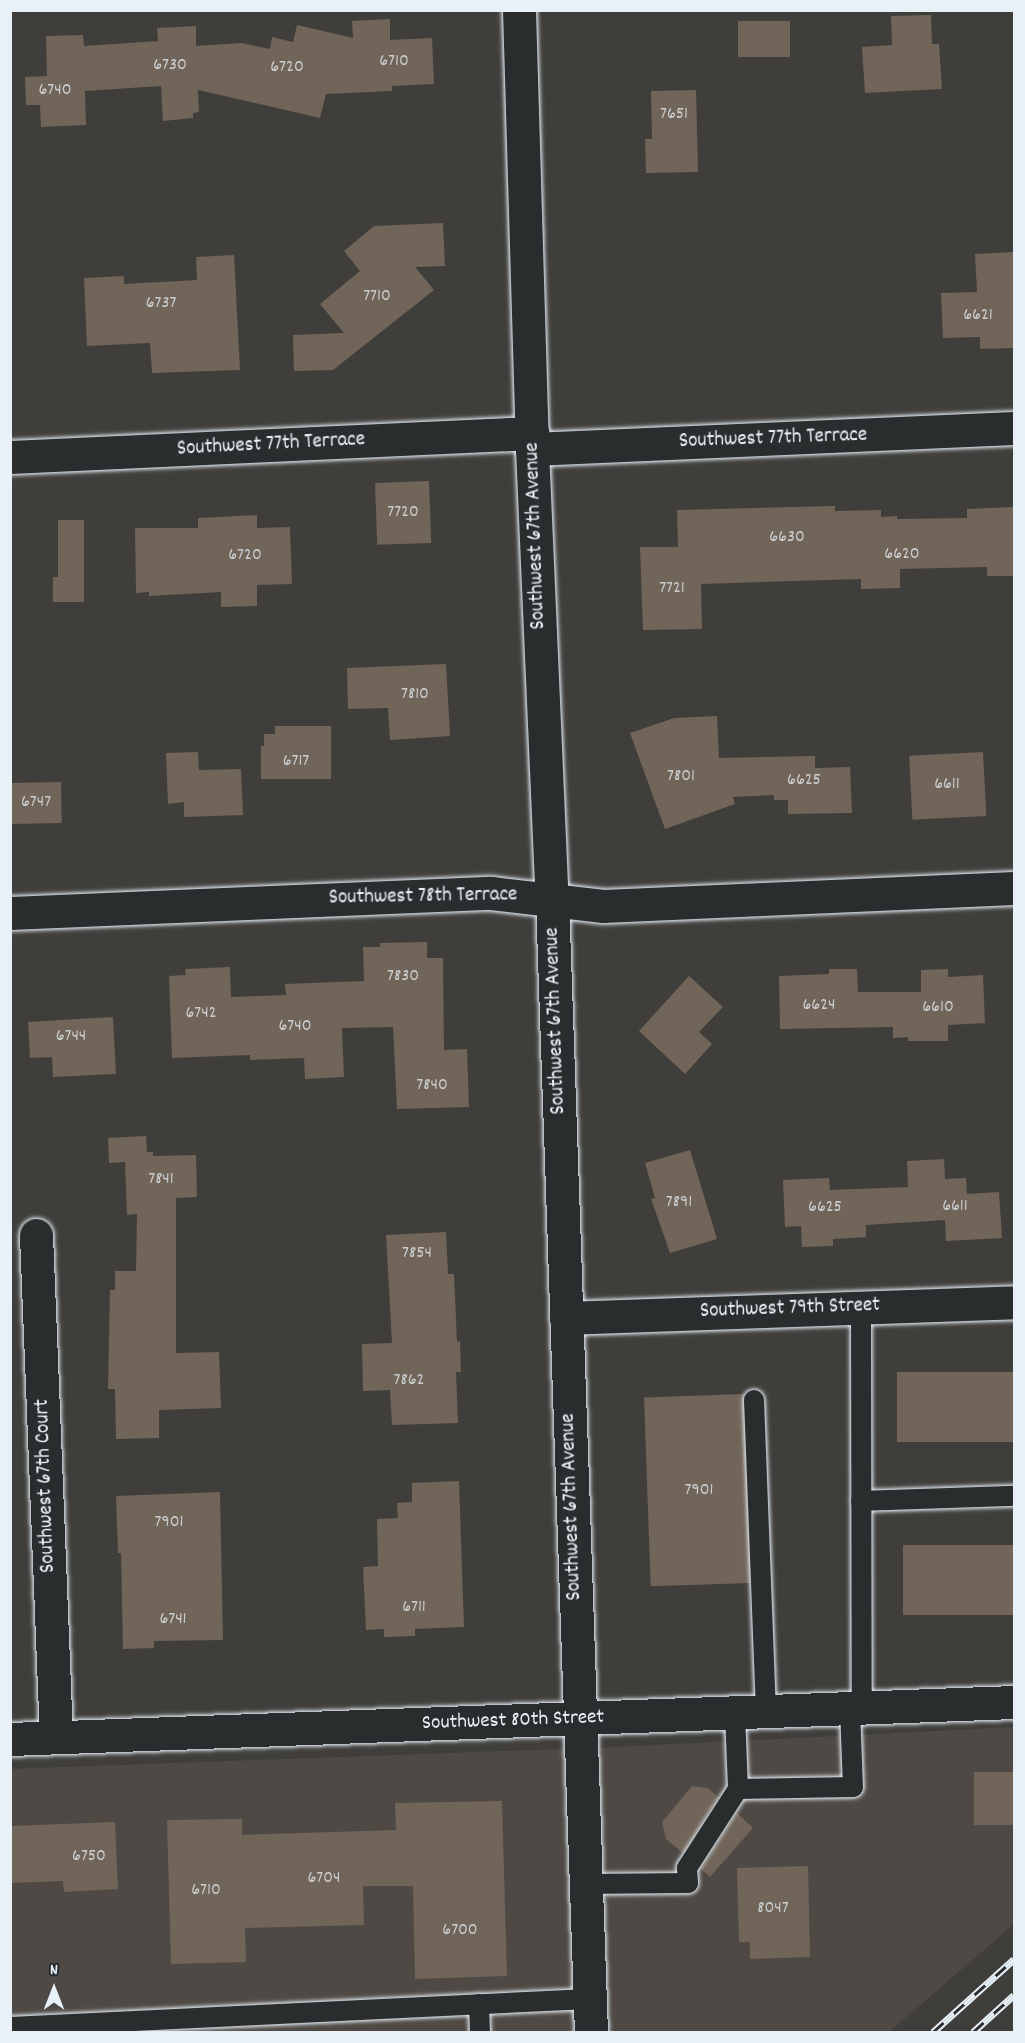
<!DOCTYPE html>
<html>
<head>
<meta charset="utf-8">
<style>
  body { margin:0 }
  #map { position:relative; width:1025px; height:2043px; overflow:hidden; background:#3f3e3b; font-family:Dekko,sans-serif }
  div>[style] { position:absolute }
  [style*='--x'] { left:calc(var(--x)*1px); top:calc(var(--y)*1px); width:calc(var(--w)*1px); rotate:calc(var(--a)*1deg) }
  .built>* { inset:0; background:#4e4944 }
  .building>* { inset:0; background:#716458; transform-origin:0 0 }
  .roads { filter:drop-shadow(0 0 2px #e8f1f8) drop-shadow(0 0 2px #e8f1f8) }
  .lane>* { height:20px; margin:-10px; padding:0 10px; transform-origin:10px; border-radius:10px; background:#2a2d2e }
  .street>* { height:33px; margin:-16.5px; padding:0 16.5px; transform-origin:16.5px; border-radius:16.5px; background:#2a2d2e }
  .secondary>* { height:33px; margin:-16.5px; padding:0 16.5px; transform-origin:16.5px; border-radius:16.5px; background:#2a2d2e }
  .rail>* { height:7px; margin-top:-3.5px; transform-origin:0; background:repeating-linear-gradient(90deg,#2a2d2e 0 14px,#e8f1f8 0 28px); box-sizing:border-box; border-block:2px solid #e8f1f8 }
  span { translate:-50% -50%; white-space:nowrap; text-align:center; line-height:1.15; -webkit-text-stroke:5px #2a2d2e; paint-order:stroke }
  .number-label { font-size:18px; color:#caced0 }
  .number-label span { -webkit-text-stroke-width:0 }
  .street-label { font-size:21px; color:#e8f1f8 }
  .frame { position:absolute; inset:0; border:12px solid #e8f1f8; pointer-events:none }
  .north { position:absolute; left:24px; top:1959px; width:60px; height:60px; -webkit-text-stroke:4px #2a2d2e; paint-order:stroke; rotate:0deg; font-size:16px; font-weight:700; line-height:24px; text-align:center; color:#e8f1f8 }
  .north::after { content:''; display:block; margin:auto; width:21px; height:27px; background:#e8f1f8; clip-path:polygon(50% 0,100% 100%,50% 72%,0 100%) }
</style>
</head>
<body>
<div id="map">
  <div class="built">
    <div style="clip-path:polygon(1014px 1727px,1014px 1924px,889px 2032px,11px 2032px,10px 1769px,615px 1747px)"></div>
  </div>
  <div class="building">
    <div style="clip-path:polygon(931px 15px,932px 44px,939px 44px,942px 89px,865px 93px,862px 47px,892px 45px,891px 16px)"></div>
    <div style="clip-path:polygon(390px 19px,390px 40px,432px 38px,434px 84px,392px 86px,392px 91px,326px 94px,320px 118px,198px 90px,199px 112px,193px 113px,193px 118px,163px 121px,161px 86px,85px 91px,86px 125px,41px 127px,40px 105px,26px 105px,25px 77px,47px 76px,46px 36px,83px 35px,84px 46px,158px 41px,157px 28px,196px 26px,196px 46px,241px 43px,270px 49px,272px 37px,293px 42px,297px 25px,353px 38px,352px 21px)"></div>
    <div style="left:790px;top:21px;width:36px;height:52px;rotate:90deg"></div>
    <div style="clip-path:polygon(696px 90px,698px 172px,646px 173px,645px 139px,652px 139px,651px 91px)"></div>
    <div style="clip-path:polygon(443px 223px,445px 266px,415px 267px,434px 290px,333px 370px,294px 371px,293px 335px,344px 333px,320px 304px,360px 271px,344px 251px,374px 226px)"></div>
    <div style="clip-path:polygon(1013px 252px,1014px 348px,980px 349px,980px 337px,943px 338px,941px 293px,977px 292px,975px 254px)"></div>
    <div style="clip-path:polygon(234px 255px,240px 370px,152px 373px,150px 343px,87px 346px,84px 278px,124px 276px,124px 284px,197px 280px,196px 257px)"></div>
    <div style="left:429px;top:481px;width:62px;height:54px;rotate:88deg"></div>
    <div style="clip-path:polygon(835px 506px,835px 511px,881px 510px,881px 517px,897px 516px,897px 519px,967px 518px,967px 509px,1014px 507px,1014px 576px,987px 576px,987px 567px,900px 569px,900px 588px,861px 589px,861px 579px,701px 584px,702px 629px,643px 630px,640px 547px,678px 547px,677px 510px)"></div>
    <div style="clip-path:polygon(257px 515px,257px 528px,290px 527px,292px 584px,257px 585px,257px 606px,221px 607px,221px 592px,149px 596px,149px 592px,136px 593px,135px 528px,198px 528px,198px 518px)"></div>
    <div style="clip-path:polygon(58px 520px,84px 520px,84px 602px,53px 602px,53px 577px,58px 577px)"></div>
    <div style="clip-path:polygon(446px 664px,450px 736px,390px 740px,388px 708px,348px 709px,347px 668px)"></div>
    <div style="clip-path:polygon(717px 716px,719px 758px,815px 756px,815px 768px,850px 767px,852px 813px,788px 814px,788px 800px,774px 800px,774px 795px,733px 797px,735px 804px,665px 829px,630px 733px,674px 718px)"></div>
    <div style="clip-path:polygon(275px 726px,331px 726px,331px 779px,261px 779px,261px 746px,264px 746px,264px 734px,275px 734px)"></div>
    <div style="clip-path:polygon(198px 752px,199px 770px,241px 769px,243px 815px,184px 817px,184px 802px,168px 804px,166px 753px)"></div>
    <div style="left:983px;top:752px;width:64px;height:74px;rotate:87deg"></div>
    <div style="left:61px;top:782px;width:41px;height:51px;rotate:89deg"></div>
    <div style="clip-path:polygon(427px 942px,427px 958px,443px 958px,444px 1050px,467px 1049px,469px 1107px,397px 1109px,393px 1027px,342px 1028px,344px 1077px,305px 1079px,304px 1058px,250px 1060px,250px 1055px,172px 1058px,169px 976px,186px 975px,185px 969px,230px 967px,231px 997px,286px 995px,285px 984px,364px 981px,363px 947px,380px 947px,380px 943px)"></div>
    <div style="clip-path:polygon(829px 969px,857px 969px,858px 992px,921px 992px,921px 970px,948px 969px,948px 977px,983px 975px,985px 1023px,948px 1025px,948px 1041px,908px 1041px,908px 1037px,893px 1038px,893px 1027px,780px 1029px,779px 976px,829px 974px)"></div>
    <div style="clip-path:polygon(689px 976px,723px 1007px,699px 1032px,712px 1044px,685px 1074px,639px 1031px)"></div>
    <div style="clip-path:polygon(113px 1017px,116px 1074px,53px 1077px,52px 1057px,30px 1058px,28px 1022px)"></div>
    <div style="clip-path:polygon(146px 1136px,147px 1152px,153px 1152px,153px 1156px,196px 1155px,197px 1197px,176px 1198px,176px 1353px,219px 1352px,221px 1408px,159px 1410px,159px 1438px,116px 1439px,115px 1389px,108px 1389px,110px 1290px,115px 1290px,115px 1271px,136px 1271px,137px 1214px,127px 1215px,125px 1162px,109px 1163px,108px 1138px)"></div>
    <div style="clip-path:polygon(690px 1150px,717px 1239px,670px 1253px,651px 1199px,655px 1198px,645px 1163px)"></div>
    <div style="clip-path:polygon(944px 1159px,945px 1179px,966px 1178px,967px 1194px,999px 1192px,1002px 1238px,946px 1241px,945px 1220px,866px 1225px,866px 1237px,833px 1239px,833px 1246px,802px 1247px,801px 1226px,785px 1227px,783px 1180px,829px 1178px,830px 1190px,908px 1187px,907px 1161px)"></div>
    <div style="clip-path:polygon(446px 1232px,448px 1274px,454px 1274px,457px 1342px,460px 1341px,461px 1372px,456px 1372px,458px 1423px,392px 1425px,390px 1390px,363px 1391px,362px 1344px,392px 1343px,386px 1235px)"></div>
    <div style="left:1014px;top:1372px;width:70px;height:117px;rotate:90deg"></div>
    <div style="left:744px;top:1394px;width:189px;height:100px;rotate:88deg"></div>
    <div style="clip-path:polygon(459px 1481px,464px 1627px,415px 1629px,415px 1636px,384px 1637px,384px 1629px,366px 1630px,363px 1567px,378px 1566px,377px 1519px,398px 1518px,397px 1503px,412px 1502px,412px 1483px)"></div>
    <div style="clip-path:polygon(220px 1492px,223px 1640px,154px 1641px,154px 1648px,123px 1649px,121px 1553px,118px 1553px,116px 1496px)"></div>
    <div style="left:1014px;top:1545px;width:70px;height:111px;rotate:90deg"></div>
    <div style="left:1014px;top:1772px;width:53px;height:40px;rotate:90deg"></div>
    <div style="clip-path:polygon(692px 1786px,708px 1788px,718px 1797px,683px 1853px,666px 1839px,662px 1822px)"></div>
    <div style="clip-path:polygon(502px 1801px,507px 1976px,415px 1979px,413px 1886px,363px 1886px,364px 1925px,245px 1928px,246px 1962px,171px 1964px,167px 1820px,242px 1819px,242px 1835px,396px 1830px,395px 1803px)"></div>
    <div style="clip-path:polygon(737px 1813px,753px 1828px,710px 1877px,701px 1869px)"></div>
    <div style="clip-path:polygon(115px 1822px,118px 1889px,64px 1892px,63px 1881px,10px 1883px,10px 1826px)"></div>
    <div style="clip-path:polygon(808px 1866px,810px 1957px,750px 1959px,750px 1942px,739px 1942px,737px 1868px)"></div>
  </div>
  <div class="roads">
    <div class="lane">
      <div style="--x:861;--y:1307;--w:402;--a:89.9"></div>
      <div style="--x:754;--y:1400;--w:312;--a:87.8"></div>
      <div style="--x:861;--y:1501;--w:153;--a:-1.9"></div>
      <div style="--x:735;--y:1714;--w:75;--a:87.7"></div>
      <div style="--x:585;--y:1884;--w:103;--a:-0.6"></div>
      <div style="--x:688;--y:1883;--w:15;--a:-94"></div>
      <div style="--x:687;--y:1868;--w:94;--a:-57.2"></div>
      <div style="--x:738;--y:1789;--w:115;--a:-1"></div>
      <div style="--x:853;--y:1787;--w:78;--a:-92.2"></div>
      <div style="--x:479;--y:2004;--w:28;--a:88"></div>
      <div style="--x:10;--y:2027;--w:580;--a:-2.77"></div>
    </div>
    <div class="street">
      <div style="--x:532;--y:449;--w:482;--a:-2.5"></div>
      <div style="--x:10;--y:457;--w:523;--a:-2.63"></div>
      <div style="--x:10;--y:913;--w:481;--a:-2.4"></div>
      <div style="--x:491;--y:893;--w:113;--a:6.6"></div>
      <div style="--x:603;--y:906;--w:411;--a:-2.5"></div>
      <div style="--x:36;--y:1235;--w:502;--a:87.72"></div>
      <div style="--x:566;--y:1318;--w:448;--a:-2"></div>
    </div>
    <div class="secondary">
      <div style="--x:519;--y:10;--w:439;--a:88.3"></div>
      <div style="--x:532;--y:449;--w:450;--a:87.5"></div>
      <div style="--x:552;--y:899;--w:1134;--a:88.03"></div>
      <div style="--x:10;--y:1739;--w:1005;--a:-2.11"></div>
    </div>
  </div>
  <div class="rail">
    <div style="--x:933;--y:2032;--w:109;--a:-42"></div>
    <div style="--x:973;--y:2032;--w:55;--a:-42.1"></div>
  </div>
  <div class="number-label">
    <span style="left:394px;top:62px">6710</span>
    <span style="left:170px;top:66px">6730</span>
    <span style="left:287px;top:68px">6720</span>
    <span style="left:55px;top:91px">6740</span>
    <span style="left:674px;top:115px">7651</span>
    <span style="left:377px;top:297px">7710</span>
    <span style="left:161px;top:304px">6737</span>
    <span style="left:978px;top:316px">6621</span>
    <span style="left:403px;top:513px">7720</span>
    <span style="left:787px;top:538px">6630</span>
    <span style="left:902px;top:555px">6620</span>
    <span style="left:245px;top:556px">6720</span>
    <span style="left:672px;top:589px">7721</span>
    <span style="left:415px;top:695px">7810</span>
    <span style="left:296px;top:762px">6717</span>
    <span style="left:681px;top:777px">7801</span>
    <span style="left:804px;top:781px">6625</span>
    <span style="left:947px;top:785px">6611</span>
    <span style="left:36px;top:803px">6747</span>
    <span style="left:403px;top:977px">7830</span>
    <span style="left:819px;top:1006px">6624</span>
    <span style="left:938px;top:1008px">6610</span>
    <span style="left:201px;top:1014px">6742</span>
    <span style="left:295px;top:1027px">6740</span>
    <span style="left:71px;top:1037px">6744</span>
    <span style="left:432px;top:1086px">7840</span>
    <span style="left:161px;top:1180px">7841</span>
    <span style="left:679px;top:1203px">7891</span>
    <span style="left:955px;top:1207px">6611</span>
    <span style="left:825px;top:1208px">6625</span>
    <span style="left:417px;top:1254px">7854</span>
    <span style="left:409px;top:1381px">7862</span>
    <span style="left:699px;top:1491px">7901</span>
    <span style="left:169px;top:1523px">7901</span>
    <span style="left:414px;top:1608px">6711</span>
    <span style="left:173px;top:1620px">6741</span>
    <span style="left:89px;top:1857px">6750</span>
    <span style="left:324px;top:1879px">6704</span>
    <span style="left:206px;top:1891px">6710</span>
    <span style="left:773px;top:1909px">8047</span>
    <span style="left:460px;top:1931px">6700</span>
  </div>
  <div class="street-label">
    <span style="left:773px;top:439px;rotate:-2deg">Southwest 77th Terrace</span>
    <span style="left:271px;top:445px;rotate:-3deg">Southwest 77th Terrace</span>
    <span style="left:536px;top:536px;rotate:-92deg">Southwest 67th Avenue</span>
    <span style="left:423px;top:897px;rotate:-1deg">Southwest 78th Terrace</span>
    <span style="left:556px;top:1021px;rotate:-92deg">Southwest 67th Avenue</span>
    <span style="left:790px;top:1309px;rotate:-2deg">Southwest 79th Street</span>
    <span style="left:46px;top:1486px;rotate:-92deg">Southwest 67th Court</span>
    <span style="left:572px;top:1507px;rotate:-92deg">Southwest 67th Avenue</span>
    <span style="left:513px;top:1721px;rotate:-2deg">Southwest 80th Street</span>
  </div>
  <div class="frame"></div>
  <div class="north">N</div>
</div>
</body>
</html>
